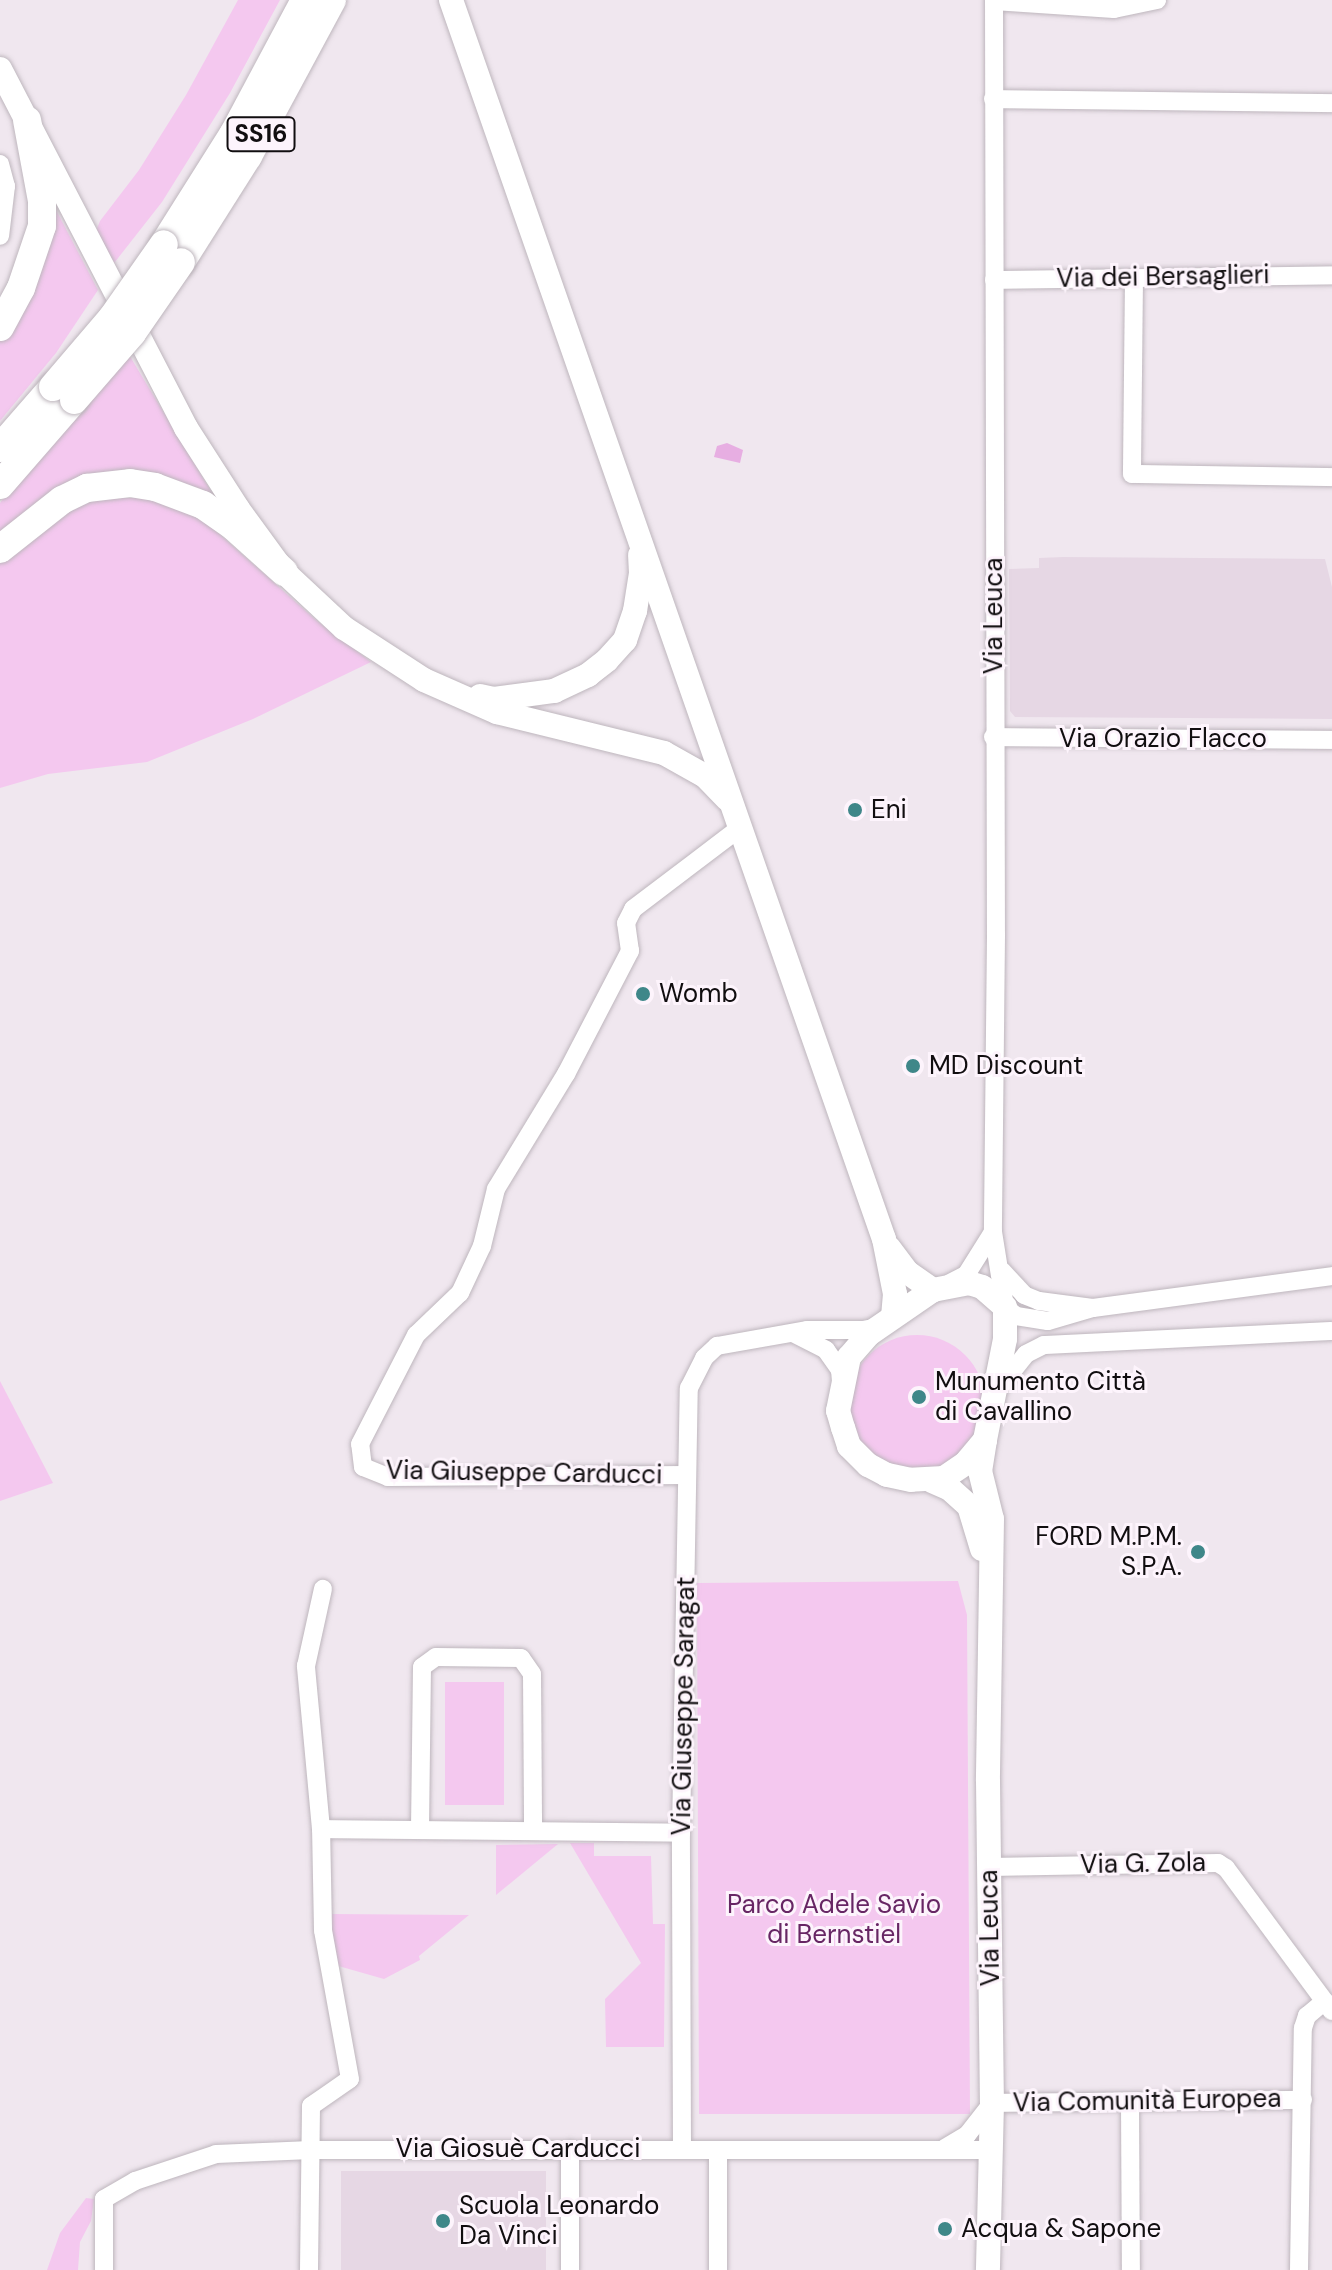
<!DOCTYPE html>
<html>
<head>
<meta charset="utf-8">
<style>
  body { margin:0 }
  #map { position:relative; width:1332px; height:2270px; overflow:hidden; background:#f0e7ef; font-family:"DM Sans",sans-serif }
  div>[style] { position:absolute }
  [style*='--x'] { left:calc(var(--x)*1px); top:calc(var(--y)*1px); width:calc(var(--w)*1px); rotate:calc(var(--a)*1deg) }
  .built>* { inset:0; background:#e6d7e4; transform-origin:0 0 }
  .green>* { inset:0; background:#f4c8ef; transform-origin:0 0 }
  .round { border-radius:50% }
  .water>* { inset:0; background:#e7aee2 }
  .roads { filter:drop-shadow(0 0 2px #beb6bd) drop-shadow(0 0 2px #beb6bd) }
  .minor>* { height:18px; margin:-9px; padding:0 9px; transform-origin:9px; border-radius:9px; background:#fff }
  .major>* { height:24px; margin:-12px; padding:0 12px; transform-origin:12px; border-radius:12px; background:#fff }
  .highway>* { height:28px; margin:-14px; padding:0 14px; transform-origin:14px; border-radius:14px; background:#fff }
  .bridges { filter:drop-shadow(0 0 2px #beb6bd) drop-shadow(0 0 2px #beb6bd) }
  .highway-bridge>* { height:28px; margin:-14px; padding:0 14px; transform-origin:14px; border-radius:14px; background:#fff }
  .dots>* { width:22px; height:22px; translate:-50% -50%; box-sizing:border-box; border:4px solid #fdf4fc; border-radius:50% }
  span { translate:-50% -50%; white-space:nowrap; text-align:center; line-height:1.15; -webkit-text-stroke:6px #fdf4fc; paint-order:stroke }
  .shield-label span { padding:2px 6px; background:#fdf4fc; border:2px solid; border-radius:6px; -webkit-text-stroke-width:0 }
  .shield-label { font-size:24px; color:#110e10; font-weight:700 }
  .street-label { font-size:26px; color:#110e10 }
  .poi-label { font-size:26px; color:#110e10 }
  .left { translate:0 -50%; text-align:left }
  .right { translate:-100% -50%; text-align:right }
  .park-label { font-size:26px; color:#672664 }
</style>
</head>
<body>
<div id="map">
  <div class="built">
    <div style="clip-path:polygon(1063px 557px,1325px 559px,1332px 587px,1332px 719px,1015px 717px,1010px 711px,1009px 569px,1039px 568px,1039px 558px)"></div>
    <div style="left:341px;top:2171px;width:205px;height:99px"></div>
  </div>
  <div class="green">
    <div style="clip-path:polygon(238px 0,280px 0,230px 93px,162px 202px,111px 267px,96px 231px,100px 221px,139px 170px,186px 95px)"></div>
    <div style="clip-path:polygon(55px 208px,98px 290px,56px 353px,0 421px,0 336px)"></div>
    <div style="clip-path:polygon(125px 348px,215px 498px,150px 477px,0 534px,0 503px)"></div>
    <div style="clip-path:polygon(99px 498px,144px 498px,177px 505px,207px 523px,317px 621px,371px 662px,253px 719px,147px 762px,48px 774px,0 788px,0 559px,39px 524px)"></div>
    <div class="round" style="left:849px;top:1335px;width:136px;height:136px"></div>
    <div style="clip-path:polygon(0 1381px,53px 1483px,0 1501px)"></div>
    <div style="clip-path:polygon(958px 1581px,967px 1615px,970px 2114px,699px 2114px,697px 1583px)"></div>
    <div style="left:445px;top:1682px;width:59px;height:123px"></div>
    <div style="clip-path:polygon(570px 1843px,594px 1843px,594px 1856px,651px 1856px,653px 1924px,665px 1924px,664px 2047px,606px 2047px,605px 1999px,641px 1963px)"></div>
    <div style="clip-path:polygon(558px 1844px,496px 1895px,496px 1845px)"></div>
    <div style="clip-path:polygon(329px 1914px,469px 1915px,419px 1956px,420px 1960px,384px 1979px,335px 1965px)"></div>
    <div style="clip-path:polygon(86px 2198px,94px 2199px,91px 2221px,80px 2242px,78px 2270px,47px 2270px,60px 2233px)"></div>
  </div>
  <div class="water">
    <div style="clip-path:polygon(727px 443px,743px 450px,740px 463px,714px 457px,717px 446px)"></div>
  </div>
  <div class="roads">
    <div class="minor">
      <div style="--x:994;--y:0;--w:935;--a:89.88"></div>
      <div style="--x:996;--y:935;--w:297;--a:90.6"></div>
      <div style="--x:993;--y:1232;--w:76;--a:80.9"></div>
      <div style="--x:1005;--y:1307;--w:14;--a:39"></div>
      <div style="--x:1016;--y:1316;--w:32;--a:9"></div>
      <div style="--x:1048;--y:1321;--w:47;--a:-16.1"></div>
      <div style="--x:994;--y:1;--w:120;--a:3.8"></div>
      <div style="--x:1114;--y:9;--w:44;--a:-11.8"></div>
      <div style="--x:993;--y:99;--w:339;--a:0.7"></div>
      <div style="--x:0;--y:164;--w:23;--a:75"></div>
      <div style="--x:6;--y:186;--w:50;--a:96.8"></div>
      <div style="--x:1134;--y:278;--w:196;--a:90.6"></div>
      <div style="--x:1132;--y:474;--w:200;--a:0.9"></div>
      <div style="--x:994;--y:280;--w:338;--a:-0.8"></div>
      <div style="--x:993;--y:737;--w:339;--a:0.5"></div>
      <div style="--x:1002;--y:1271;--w:33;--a:47"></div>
      <div style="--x:1024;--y:1295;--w:16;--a:22"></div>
      <div style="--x:1039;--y:1301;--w:54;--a:7.4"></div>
      <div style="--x:1093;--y:1308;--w:241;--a:-7.6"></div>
      <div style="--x:950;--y:1283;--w:18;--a:-27"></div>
      <div style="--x:966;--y:1275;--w:51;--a:-57.9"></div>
      <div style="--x:793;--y:1333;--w:37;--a:27"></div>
      <div style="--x:826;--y:1350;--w:24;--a:55"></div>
      <div style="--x:840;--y:1370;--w:12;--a:85"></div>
      <div style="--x:999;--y:1388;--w:43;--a:-51.5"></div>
      <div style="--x:1026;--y:1354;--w:20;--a:-27"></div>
      <div style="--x:1044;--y:1345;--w:288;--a:-2.8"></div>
      <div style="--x:687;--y:1475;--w:299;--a:179.6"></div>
      <div style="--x:388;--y:1477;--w:27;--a:-158"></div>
      <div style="--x:363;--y:1467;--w:23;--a:-97"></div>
      <div style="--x:360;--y:1444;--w:123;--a:-62.8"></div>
      <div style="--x:416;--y:1335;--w:61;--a:-43.7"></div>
      <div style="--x:460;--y:1293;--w:52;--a:-64.9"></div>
      <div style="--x:482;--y:1246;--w:59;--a:-76.2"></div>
      <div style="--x:496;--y:1189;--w:135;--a:-58.7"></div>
      <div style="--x:566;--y:1074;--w:139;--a:-62.5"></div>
      <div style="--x:630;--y:951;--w:28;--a:-98"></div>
      <div style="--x:626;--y:923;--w:16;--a:-63"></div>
      <div style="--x:633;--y:909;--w:136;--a:-37.2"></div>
      <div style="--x:321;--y:1829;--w:360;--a:0.6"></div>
      <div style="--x:420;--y:1830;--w:163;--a:-89.3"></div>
      <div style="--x:422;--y:1667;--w:17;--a:-36"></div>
      <div style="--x:436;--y:1657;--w:85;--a:0.7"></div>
      <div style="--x:521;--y:1658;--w:19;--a:55"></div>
      <div style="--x:532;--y:1674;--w:157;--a:89.6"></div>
      <div style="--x:989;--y:1867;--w:229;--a:-1"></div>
      <div style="--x:1218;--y:1863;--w:9;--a:32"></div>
      <div style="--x:1226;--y:1868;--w:178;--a:53.5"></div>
      <div style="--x:1130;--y:2102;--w:168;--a:89.7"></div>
      <div style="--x:945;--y:2148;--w:26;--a:-31"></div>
      <div style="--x:967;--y:2135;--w:41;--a:-52"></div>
      <div style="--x:992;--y:2103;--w:311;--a:-0.6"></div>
      <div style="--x:570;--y:2149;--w:121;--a:90"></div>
      <div style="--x:682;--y:2149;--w:316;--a:-90.2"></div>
      <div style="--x:681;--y:1833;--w:445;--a:-89"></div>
      <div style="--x:689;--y:1388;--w:34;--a:-63"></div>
      <div style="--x:704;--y:1358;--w:18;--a:-43"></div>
      <div style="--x:717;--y:1346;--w:91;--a:-10.1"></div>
      <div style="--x:807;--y:1330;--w:56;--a:0"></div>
      <div style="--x:863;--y:1330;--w:15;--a:-11"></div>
      <div style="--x:104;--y:2270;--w:71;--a:-90"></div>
      <div style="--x:104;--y:2199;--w:36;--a:-30"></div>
      <div style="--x:135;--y:2181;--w:85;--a:-18.4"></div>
      <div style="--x:216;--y:2154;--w:95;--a:-2.4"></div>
      <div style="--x:311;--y:2150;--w:680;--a:0"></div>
      <div style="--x:309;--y:2270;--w:164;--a:-89.3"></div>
      <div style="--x:311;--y:2106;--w:47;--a:-34.7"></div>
      <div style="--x:350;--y:2079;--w:151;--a:-100.3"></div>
      <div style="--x:323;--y:1930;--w:101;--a:-91.1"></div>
      <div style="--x:321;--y:1829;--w:164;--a:-95.3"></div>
      <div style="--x:306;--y:1666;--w:79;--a:-77.6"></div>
      <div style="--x:718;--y:2270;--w:120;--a:-90"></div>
      <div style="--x:1299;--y:2270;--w:242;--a:-89.1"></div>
      <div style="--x:1303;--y:2028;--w:13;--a:-72"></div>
      <div style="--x:1307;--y:2016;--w:23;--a:-40"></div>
    </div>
    <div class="major">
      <div style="--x:451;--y:0;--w:1312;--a:70.74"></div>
      <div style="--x:884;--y:1239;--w:56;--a:78.7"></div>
      <div style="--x:895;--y:1294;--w:23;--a:95"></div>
      <div style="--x:0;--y:69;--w:404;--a:62.6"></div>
      <div style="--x:186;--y:428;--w:96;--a:57.3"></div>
      <div style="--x:238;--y:509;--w:78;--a:53.9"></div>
      <div style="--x:284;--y:572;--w:82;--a:43"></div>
      <div style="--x:344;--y:628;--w:95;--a:33"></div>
      <div style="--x:424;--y:680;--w:80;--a:23.7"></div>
      <div style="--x:497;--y:712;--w:172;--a:13.8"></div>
      <div style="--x:664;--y:753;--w:47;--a:29.3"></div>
      <div style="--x:705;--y:776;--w:32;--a:46"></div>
      <div style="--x:480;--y:696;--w:14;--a:12"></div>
      <div style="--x:494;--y:699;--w:61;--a:-7.6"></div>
      <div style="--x:554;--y:691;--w:38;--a:-25"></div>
      <div style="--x:588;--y:675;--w:24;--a:-38"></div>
      <div style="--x:607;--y:660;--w:27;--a:-48"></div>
      <div style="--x:625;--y:640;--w:31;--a:-71"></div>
      <div style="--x:635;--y:611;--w:38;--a:-81"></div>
      <div style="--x:641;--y:573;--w:18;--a:-93"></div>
      <div style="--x:889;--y:1248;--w:30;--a:53"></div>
      <div style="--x:907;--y:1272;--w:32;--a:35"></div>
      <div style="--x:969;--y:1283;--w:14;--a:17"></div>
      <div style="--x:982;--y:1287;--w:30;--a:41"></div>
      <div style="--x:1005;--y:1307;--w:32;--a:90"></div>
      <div style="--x:1005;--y:1339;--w:103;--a:101.2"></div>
      <div style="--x:985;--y:1440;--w:30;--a:130"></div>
      <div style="--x:966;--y:1463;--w:27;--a:146"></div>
      <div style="--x:944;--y:1478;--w:33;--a:177"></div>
      <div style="--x:911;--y:1480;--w:25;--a:-168"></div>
      <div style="--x:887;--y:1475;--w:21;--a:-152"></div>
      <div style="--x:868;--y:1465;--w:27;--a:-135"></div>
      <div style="--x:849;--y:1446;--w:19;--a:-108"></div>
      <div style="--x:843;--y:1428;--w:18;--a:-106"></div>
      <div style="--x:838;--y:1411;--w:55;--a:-78.5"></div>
      <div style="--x:849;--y:1357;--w:30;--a:-49"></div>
      <div style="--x:869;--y:1334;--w:78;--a:-34.5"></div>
      <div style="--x:933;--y:1290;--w:37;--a:-11"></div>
      <div style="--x:985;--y:1440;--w:31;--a:99"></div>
      <div style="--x:980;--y:1471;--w:49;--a:76"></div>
      <div style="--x:992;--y:1519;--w:262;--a:90.9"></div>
      <div style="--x:988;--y:1781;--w:322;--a:89.3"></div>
      <div style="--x:992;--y:2103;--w:167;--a:91.4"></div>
      <div style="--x:932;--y:1481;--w:20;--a:24"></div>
      <div style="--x:950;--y:1489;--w:25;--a:42"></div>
      <div style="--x:969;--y:1506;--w:45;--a:73.2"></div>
    </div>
    <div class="highway">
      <div style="--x:164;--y:244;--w:131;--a:-57.8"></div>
      <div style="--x:234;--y:133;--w:151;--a:-61.9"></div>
      <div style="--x:181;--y:262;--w:125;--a:-57.7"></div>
      <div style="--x:248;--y:156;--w:177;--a:-61.7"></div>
      <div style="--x:0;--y:327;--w:44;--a:-61.7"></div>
      <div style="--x:21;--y:288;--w:65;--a:-71.3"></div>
      <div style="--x:42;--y:226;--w:25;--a:-90"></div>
      <div style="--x:42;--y:201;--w:82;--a:-100.5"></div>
      <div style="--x:0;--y:448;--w:81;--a:-49"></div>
      <div style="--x:0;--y:485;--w:113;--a:-49"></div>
      <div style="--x:0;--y:549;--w:79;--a:-38.3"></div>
      <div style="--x:62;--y:500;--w:28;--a:-26"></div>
      <div style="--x:87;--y:488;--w:43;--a:-6.6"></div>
      <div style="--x:130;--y:483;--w:25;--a:9"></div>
      <div style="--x:155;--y:487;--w:51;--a:20.6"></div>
      <div style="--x:203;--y:505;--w:38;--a:35"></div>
      <div style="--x:234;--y:527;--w:67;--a:42"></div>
    </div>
  </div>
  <div class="bridges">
    <div class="highway-bridge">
      <div style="--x:53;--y:387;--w:91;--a:-49.5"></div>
      <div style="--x:112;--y:318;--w:90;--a:-54.9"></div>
      <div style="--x:74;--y:400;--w:89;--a:-49.1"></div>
      <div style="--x:132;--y:333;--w:86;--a:-55.4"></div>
    </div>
  </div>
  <div class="dots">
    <div style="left:855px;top:810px;background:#3f8789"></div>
    <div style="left:643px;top:994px;background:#3f8789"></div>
    <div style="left:913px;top:1066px;background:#3f8789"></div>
    <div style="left:919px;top:1397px;background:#3f8789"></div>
    <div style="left:1198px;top:1552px;background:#3f8789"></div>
    <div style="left:443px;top:2221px;background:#3f8789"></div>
    <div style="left:945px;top:2229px;background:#3f8789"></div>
  </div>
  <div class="shield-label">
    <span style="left:261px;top:134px">SS16</span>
  </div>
  <div class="street-label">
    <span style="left:1163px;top:277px;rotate:-1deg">Via dei Bersaglieri</span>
    <span style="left:994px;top:616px;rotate:-90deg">Via Leuca</span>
    <span style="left:1163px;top:739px">Via Orazio Flacco</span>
    <span style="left:524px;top:1473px;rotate:1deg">Via Giuseppe Carducci</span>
    <span style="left:684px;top:1706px;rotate:-89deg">Via Giuseppe Saragat</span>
    <span style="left:1143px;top:1864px;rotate:-1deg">Via G. Zola</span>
    <span style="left:990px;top:1928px;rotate:-91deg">Via Leuca</span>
    <span style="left:1147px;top:2101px;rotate:-1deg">Via Comunità Europea</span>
    <span style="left:518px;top:2149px">Via Giosuè Carducci</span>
  </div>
  <div class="poi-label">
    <span class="left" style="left:871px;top:810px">Eni</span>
    <span class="left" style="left:659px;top:994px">Womb</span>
    <span class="left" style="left:929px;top:1066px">MD Discount</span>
    <span class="left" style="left:935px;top:1397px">Munumento Città<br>di Cavallino</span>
    <span class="right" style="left:1182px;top:1552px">FORD M.P.M.<br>S.P.A.</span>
    <span class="left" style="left:459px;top:2221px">Scuola Leonardo<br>Da Vinci</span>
    <span class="left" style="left:961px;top:2229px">Acqua &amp; Sapone</span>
  </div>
  <div class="park-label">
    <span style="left:834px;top:1920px">Parco Adele Savio<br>di Bernstiel</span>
  </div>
</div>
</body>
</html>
